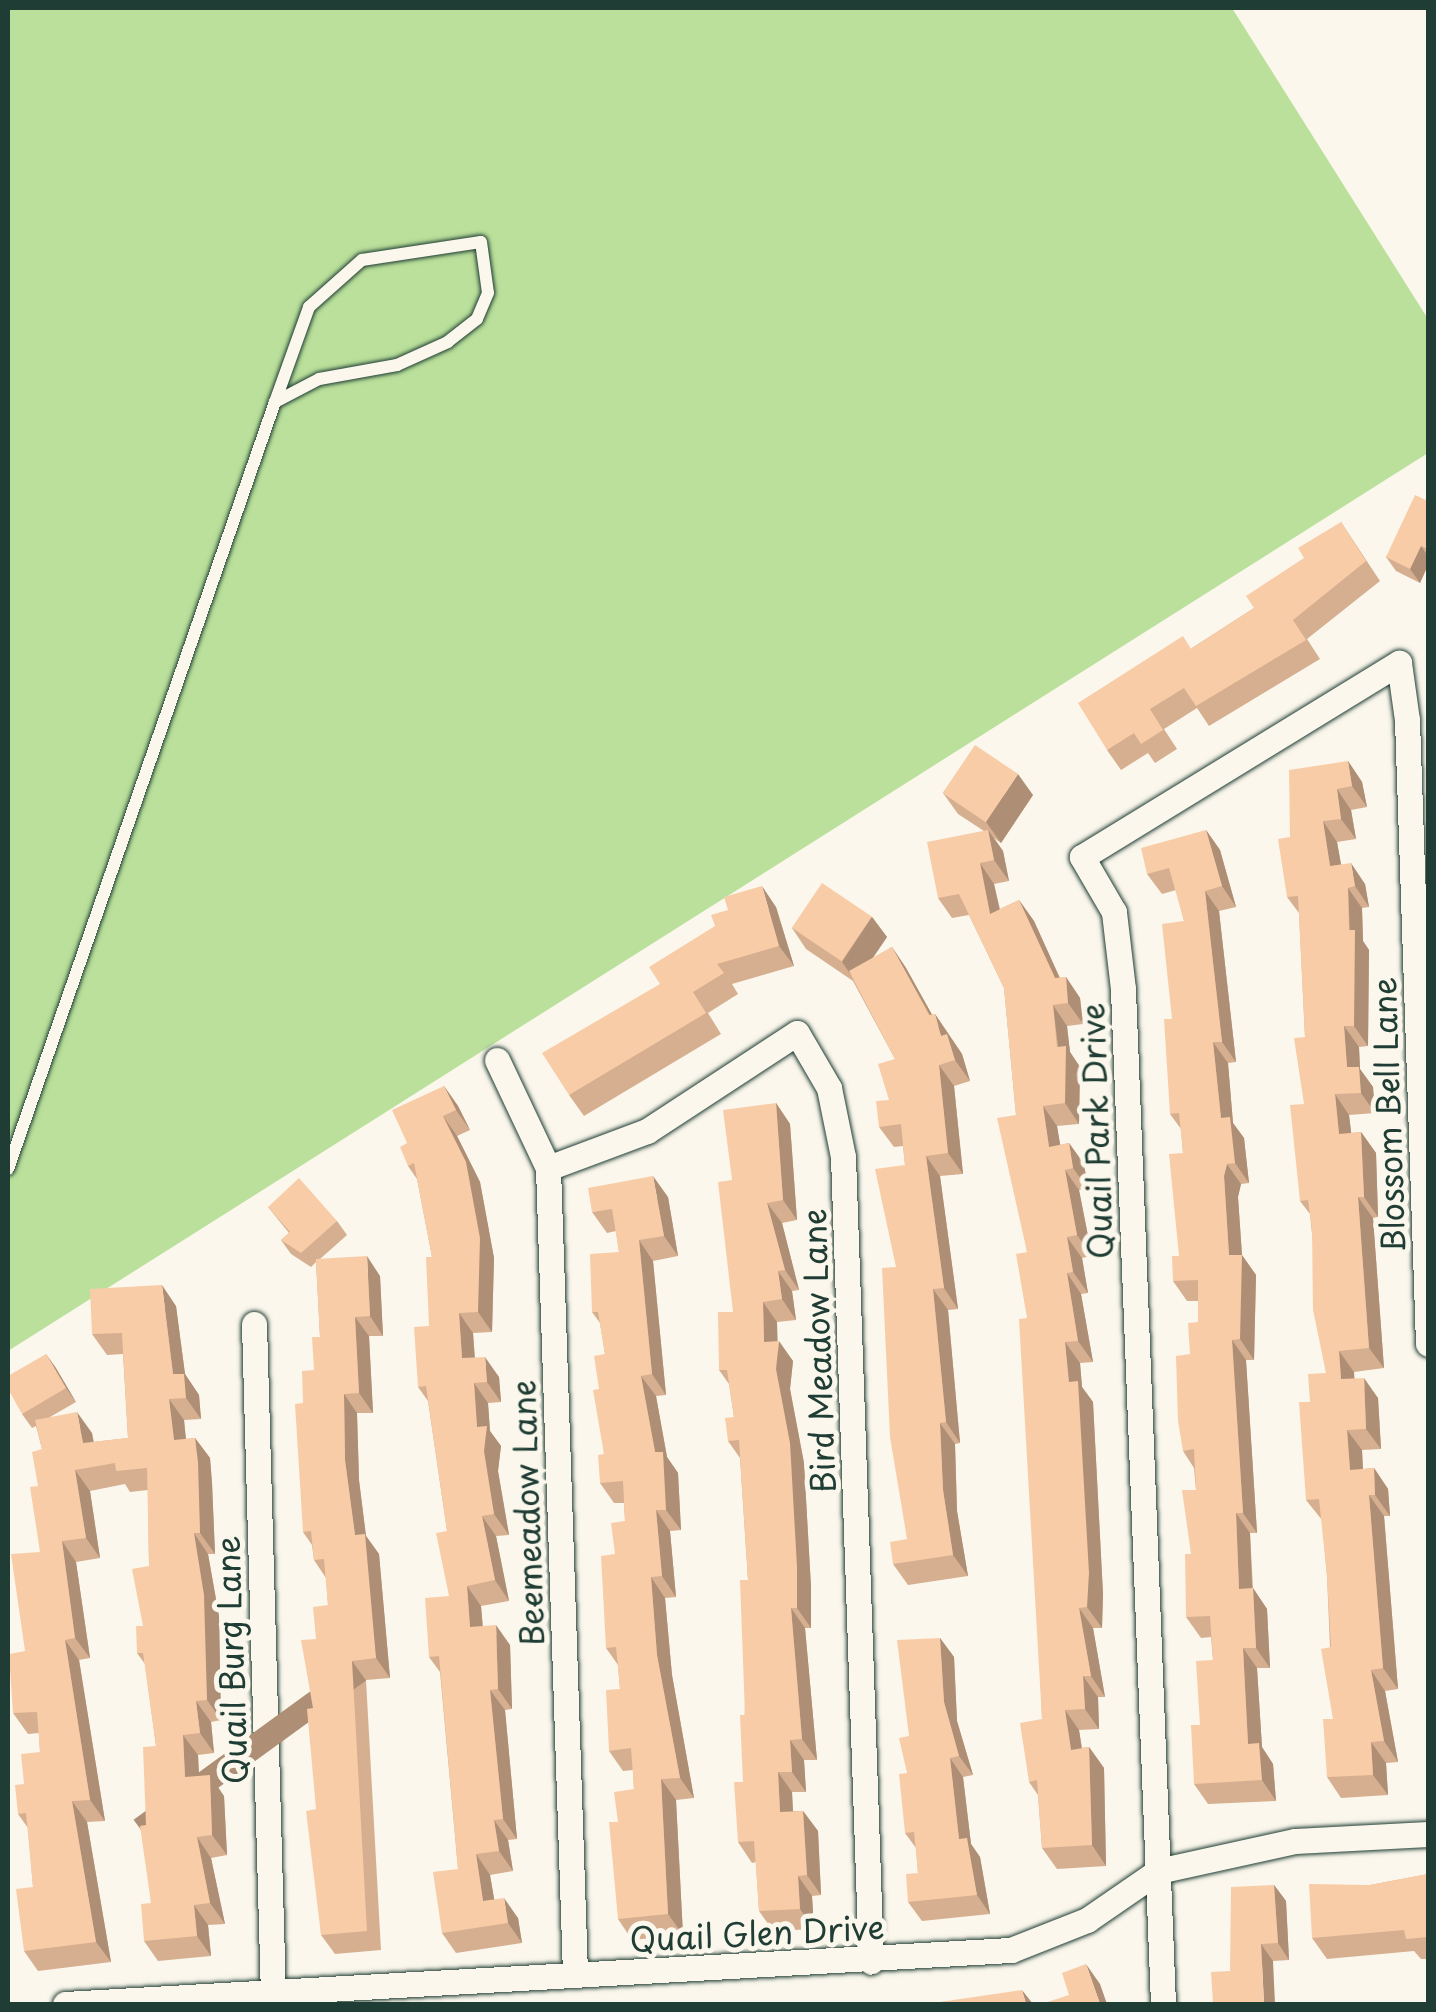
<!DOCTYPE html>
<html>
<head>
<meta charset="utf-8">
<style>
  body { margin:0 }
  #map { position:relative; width:1436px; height:2012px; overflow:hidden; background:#fbf7ec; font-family:"Playpen Sans",sans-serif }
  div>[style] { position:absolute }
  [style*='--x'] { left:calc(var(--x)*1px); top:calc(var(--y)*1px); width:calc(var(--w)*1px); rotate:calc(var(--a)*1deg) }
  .green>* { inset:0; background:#bae09b }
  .roads { filter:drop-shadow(0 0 2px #1f3d34) drop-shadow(0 0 2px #1f3d34) }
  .lane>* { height:12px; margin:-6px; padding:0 6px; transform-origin:6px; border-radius:6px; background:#fbf7ec }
  .street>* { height:25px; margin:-12.5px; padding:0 12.5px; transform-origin:12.5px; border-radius:12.5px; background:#fbf7ec }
  .wall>* { inset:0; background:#d6af90 }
  .shaded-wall>* { inset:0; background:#ae8f76; transform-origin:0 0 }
  .building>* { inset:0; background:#f9cca8; transform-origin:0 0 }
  span { translate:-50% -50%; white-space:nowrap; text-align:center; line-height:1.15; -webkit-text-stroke:10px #fbf7ec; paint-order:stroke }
  .street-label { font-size:32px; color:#1f3d34 }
  .frame { position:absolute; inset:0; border:10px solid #1f3d34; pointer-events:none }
</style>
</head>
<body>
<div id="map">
  <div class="green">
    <div style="clip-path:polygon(8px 8px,1232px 8px,1428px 319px,1428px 453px,8px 1351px)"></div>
  </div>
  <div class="roads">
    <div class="lane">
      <div style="--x:8;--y:1169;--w:812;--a:-70.81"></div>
      <div style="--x:275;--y:402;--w:101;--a:-70.3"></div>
      <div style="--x:309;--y:307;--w:71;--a:-41.6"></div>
      <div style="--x:362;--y:260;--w:120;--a:-8.6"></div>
      <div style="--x:481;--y:242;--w:51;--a:82.2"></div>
      <div style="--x:488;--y:293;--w:28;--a:113"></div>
      <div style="--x:477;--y:319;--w:37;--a:142"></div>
      <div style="--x:448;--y:342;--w:56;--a:155.7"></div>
      <div style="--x:397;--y:365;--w:79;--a:169.8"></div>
      <div style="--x:319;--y:379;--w:50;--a:152.4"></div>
    </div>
    <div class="street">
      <div style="--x:497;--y:1060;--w:119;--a:64.7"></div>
      <div style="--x:548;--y:1168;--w:806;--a:88.08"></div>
      <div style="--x:548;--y:1168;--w:106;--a:-20.5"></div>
      <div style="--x:647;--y:1131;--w:179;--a:-33.2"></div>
      <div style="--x:797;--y:1033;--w:64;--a:59.8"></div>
      <div style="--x:829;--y:1088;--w:70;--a:78.5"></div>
      <div style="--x:843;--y:1157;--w:805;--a:88.01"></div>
      <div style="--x:254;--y:1324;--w:670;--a:88.38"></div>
      <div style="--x:65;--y:2004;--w:948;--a:-3.27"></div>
      <div style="--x:1011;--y:1950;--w:82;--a:-21.5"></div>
      <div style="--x:1087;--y:1920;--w:86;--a:-34.6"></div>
      <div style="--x:1158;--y:1871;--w:140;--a:-12.4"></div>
      <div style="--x:1295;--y:1841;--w:133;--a:-3"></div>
      <div style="--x:1163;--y:2004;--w:1016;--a:-92.26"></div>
      <div style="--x:1123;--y:989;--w:78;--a:-96.7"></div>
      <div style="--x:1114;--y:912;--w:64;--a:-120.2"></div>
      <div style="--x:1082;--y:857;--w:372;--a:-31.5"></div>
      <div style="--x:1399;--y:663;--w:58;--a:82"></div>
      <div style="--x:1407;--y:720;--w:624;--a:88.07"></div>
    </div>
  </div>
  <div class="wall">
    <div style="clip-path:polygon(1428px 501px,1428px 565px,1420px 583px,1396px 571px,1386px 557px)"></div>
    <div style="clip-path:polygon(1341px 522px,1380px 581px,1307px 639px,1320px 659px,1209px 726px,1197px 708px,1164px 729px,1177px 749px,1155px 763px,1148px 753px,1121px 770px,1107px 750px,1192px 648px,1254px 608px)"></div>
    <div style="clip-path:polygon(1348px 761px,1362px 782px,1367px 807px,1351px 810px,1356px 839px,1337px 842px,1341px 864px,1365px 884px,1369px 907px,1362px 908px,1363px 941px,1369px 950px,1368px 1046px,1359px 1047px,1360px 1069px,1373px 1087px,1375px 1113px,1349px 1115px,1351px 1133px,1361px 1132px,1376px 1153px,1378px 1217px,1373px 1218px,1384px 1368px,1354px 1372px,1354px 1378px,1378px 1398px,1381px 1449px,1362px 1450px,1363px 1469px,1374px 1468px,1388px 1489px,1390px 1516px,1384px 1516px,1398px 1689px,1385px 1691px,1398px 1762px,1386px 1763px,1388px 1795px,1341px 1798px,1327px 1777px,1333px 1719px,1327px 1576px,1322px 1520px,1306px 1500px,1310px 1402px,1326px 1373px,1310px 1214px,1300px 1201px,1304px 1104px,1305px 1037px,1299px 913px,1287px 897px)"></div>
    <div style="clip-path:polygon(943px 793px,1033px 795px,1001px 843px,994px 838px,1003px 851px,1009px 881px,994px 884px,1000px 909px,1019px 900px,1034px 921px,1060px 978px,1066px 977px,1080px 998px,1083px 1024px,1067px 1026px,1070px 1052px,1080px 1067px,1079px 1124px,1057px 1126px,1060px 1145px,1069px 1143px,1084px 1164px,1088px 1189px,1079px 1190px,1092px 1256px,1082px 1258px,1088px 1293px,1081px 1294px,1093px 1362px,1080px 1363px,1082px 1387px,1093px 1402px,1103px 1594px,1102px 1628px,1093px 1628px,1105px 1697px,1098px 1697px,1099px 1729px,1079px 1730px,1082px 1748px,1089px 1747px,1104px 1768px,1106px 1866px,1057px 1869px,1042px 1848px,1038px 1795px,1029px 1782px,1042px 1719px,1027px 1318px,1027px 1252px,1016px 1115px,1004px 988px,969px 915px,952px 918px,938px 898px,984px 831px,958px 814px)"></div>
    <div style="clip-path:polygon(1206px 830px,1220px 850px,1236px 907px,1219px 911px,1236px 1062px,1228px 1063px,1233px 1123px,1244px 1138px,1249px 1183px,1241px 1184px,1238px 1197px,1242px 1255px,1256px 1275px,1254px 1360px,1246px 1360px,1257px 1533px,1250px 1533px,1253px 1588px,1267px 1609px,1270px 1668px,1257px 1668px,1262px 1747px,1273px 1764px,1276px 1801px,1208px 1804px,1194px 1784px,1200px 1725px,1213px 1660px,1211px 1637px,1201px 1638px,1186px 1617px,1196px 1490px,1194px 1468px,1183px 1451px,1190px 1354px,1198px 1322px,1198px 1301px,1187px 1301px,1173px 1281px,1179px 1256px,1183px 1153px,1181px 1129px,1170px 1114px,1172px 1019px,1184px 921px,1176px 890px,1162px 894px,1147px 874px)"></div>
    <div style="clip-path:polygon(776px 907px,794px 966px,732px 984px,738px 994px,708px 1013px,721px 1034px,584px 1116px,569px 1095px,660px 984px,715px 926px)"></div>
    <div style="clip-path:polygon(872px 917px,887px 937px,873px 958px,892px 947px,906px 968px,932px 1015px,935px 1014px,962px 1054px,970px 1081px,954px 1086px,963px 1174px,940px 1176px,958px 1309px,948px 1310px,960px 1443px,955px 1444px,957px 1511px,968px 1576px,908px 1585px,893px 1564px,907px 1539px,896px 1267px,905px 1165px,903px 1146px,894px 1147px,879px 1127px,889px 1100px,895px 1059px,853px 981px,806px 949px,792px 928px)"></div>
    <div style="clip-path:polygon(444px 1086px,458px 1106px,470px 1130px,457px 1136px,480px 1182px,494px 1258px,492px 1332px,473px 1333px,475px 1358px,499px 1377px,501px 1402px,488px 1403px,490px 1431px,501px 1446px,498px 1471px,509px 1535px,496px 1536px,509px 1601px,481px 1606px,483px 1626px,510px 1645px,512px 1709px,505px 1710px,517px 1839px,508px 1840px,513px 1871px,490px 1875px,494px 1899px,518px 1918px,522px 1943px,456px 1953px,442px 1933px,458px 1869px,440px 1672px,429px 1657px,449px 1596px,447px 1531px,428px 1401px,418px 1387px,429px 1326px,432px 1257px,417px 1179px,408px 1166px,407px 1143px)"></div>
    <div style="clip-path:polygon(776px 1103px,790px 1124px,797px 1220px,782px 1223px,799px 1290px,792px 1291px,796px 1320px,777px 1322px,777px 1341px,793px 1361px,790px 1389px,804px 1463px,811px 1587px,811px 1628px,805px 1628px,817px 1760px,804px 1760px,806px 1792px,792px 1792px,793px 1811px,803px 1811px,818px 1831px,821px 1895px,812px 1896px,814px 1929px,773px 1931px,759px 1911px,756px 1862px,752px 1863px,738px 1842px,743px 1782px,748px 1580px,740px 1458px,728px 1441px,734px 1417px,729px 1384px,719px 1370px,733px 1312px)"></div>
    <div style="clip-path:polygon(668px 1197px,678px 1256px,653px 1261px,666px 1395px,656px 1396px,667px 1457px,678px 1473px,681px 1530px,670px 1531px,676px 1597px,665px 1598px,672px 1675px,694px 1798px,676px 1800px,683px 1935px,632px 1940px,618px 1919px,618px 1822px,634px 1789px,633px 1770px,623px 1771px,609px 1751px,620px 1689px,618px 1665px,606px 1648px,615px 1554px,625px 1521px,624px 1503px,614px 1503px,600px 1483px,604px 1454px,599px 1389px,605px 1354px,600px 1323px,592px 1312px,619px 1252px,616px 1231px,607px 1233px,592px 1212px)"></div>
    <div style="clip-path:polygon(268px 1207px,337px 1221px,347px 1235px,320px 1259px,380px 1276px,383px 1336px,369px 1336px,373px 1413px,357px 1413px,359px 1480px,366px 1536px,379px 1554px,390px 1678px,366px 1680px,381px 1950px,335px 1954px,321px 1935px,313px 1708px,316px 1639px,328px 1605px,326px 1578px,314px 1560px,312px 1545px,303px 1532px,303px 1403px,314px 1370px,320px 1337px,316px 1262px,311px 1267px,291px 1254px,281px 1240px,289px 1233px)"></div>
    <div style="clip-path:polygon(176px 1306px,185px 1374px,199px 1395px,201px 1419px,184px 1420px,186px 1439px,195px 1438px,210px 1458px,212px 1483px,215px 1554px,208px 1554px,219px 1616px,221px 1720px,211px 1722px,214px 1753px,198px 1755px,199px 1776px,224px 1796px,227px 1855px,211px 1858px,225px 1924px,208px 1925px,211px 1956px,158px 1961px,144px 1941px,151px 1903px,146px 1825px,156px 1746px,145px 1664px,137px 1653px,143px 1626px,149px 1566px,148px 1490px,130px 1492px,125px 1484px,90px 1491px,100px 1558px,76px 1562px,90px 1658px,79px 1660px,105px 1821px,87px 1822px,111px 1962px,38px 1971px,24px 1951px,33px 1887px,28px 1828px,18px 1814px,24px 1784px,40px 1752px,39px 1733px,28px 1734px,13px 1713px,25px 1651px,40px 1552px,38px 1486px,42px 1449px,36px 1426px,32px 1428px,22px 1414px,46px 1354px,76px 1402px,50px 1417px,92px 1433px,93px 1442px,128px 1438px,123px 1354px,107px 1355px,92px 1334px)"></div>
    <div style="clip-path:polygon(940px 1638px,954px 1657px,957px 1721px,973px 1775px,963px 1777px,971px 1844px,980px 1857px,990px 1914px,922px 1921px,908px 1902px,918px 1873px,916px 1848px,905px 1833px,909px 1736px)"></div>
    <div style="clip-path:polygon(1428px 1874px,1428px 1959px,1421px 1959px,1414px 1951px,1327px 1959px,1312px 1938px,1370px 1885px)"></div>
    <div style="clip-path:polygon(1274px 1885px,1286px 1901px,1289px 1960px,1273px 1961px,1230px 1971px)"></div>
  </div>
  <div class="shaded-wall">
    <div style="clip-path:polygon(1421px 546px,1428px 556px,1428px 565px,1420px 583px,1410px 569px)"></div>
    <div style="clip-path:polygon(1348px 761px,1362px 782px,1367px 807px,1352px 786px)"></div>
    <div style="clip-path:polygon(1018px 774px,1033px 795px,1001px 843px,986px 822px)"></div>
    <div style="clip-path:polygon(1337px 789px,1351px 810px,1356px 839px,1341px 819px)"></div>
    <div style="clip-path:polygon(1323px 821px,1337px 842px,1345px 887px,1330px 866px)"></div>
    <div style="clip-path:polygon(988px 830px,1003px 851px,1009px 881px,994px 860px)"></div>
    <div style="clip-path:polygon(1206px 830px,1220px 850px,1236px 907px,1222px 886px)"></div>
    <div style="clip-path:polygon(980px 863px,994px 884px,1005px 935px,990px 914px)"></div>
    <div style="clip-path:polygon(1351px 863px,1365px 884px,1369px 907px,1355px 886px)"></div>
    <div style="clip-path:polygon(762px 886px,776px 907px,794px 966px,779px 946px)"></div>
    <div style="clip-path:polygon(1348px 888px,1362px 908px,1363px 941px,1369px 950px,1368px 1046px,1354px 1026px)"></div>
    <div style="clip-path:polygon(1205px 891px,1219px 911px,1236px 1062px,1222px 1042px)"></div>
    <div style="clip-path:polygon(1019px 900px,1034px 921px,1067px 994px,1066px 977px,1080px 998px,1083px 1024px,1068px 1003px,1055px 978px)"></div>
    <div style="clip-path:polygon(872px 917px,887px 937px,856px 982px,842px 962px)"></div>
    <div style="clip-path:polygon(892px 947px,906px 968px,939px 1027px,935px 1014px,962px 1054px,970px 1081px,955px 1060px)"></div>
    <div style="clip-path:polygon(1053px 1005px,1067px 1026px,1070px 1052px,1080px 1067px,1079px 1124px,1065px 1103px)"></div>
    <div style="clip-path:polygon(1344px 1026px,1359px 1047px,1360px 1069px,1373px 1087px,1375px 1113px,1361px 1093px,1347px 1067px)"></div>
    <div style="clip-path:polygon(1213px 1042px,1228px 1063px,1233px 1123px,1244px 1138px,1249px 1183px,1235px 1163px,1221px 1118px)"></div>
    <div style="clip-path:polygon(939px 1065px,954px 1086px,963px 1174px,948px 1153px)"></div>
    <div style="clip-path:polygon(444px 1086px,458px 1106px,470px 1130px,456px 1110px)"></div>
    <div style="clip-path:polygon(1335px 1094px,1349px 1115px,1354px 1155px,1339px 1134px)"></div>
    <div style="clip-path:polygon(776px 1103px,790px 1124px,797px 1220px,783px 1200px)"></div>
    <div style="clip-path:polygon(1043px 1106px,1057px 1126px,1064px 1167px,1049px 1147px)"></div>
    <div style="clip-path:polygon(443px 1116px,457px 1136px,480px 1182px,494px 1258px,492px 1332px,478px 1312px)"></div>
    <div style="clip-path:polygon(1361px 1132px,1376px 1153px,1378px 1217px,1364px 1197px)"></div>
    <div style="clip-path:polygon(1069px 1143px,1084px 1164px,1088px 1189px,1073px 1168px)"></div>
    <div style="clip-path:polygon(926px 1156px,940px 1176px,958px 1309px,944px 1288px)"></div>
    <div style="clip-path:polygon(1227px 1164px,1241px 1184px,1238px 1197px,1242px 1255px,1256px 1275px,1254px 1360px,1240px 1339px,1229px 1255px,1224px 1176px)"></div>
    <div style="clip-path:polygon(1065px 1170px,1079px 1190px,1092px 1256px,1077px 1235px)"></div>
    <div style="clip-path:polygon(653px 1176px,668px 1197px,678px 1256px,664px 1236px)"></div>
    <div style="clip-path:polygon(1358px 1197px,1373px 1218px,1384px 1368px,1369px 1348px)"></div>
    <div style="clip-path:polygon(767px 1203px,782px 1223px,799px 1290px,785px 1270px)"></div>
    <div style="clip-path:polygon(1067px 1237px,1082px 1258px,1088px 1293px,1073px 1272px)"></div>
    <div style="clip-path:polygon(639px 1240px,653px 1261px,666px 1395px,652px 1374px)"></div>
    <div style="clip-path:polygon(367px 1256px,380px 1276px,383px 1336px,370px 1316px)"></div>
    <div style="clip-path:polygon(778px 1271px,792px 1291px,796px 1320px,782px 1299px)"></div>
    <div style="clip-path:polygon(1067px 1273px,1081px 1294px,1093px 1362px,1078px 1341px)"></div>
    <div style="clip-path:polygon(162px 1285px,176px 1306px,185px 1374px,199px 1395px,201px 1419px,186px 1398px,173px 1374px)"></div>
    <div style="clip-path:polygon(933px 1289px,948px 1310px,960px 1443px,946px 1422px)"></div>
    <div style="clip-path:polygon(763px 1302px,777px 1322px,778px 1352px,779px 1341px,793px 1361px,790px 1389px,804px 1463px,811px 1587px,811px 1628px,797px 1608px,764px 1342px)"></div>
    <div style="clip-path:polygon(459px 1313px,473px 1333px,476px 1379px,462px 1358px)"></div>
    <div style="clip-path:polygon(355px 1317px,369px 1336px,373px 1413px,359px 1393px)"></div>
    <div style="clip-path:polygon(1232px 1340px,1246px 1360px,1257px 1533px,1243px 1513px)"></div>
    <div style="clip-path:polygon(1065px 1342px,1080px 1363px,1082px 1387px,1093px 1402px,1103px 1594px,1102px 1628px,1087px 1607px)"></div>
    <div style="clip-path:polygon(1339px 1351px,1354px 1372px,1356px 1399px,1341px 1379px)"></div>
    <div style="clip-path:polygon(46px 1354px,56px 1368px,76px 1402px,66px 1388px)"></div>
    <div style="clip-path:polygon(485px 1357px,499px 1377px,501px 1402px,487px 1382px)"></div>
    <div style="clip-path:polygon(641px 1376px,656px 1396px,667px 1457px,678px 1473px,681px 1530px,666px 1510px)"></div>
    <div style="clip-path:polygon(1364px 1378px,1378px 1398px,1381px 1449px,1366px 1429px)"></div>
    <div style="clip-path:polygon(474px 1383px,488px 1403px,490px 1431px,501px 1446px,498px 1471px,509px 1535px,494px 1514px,477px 1427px)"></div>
    <div style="clip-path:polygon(344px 1394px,357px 1413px,359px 1480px,366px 1536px,379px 1554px,390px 1678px,376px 1658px,355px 1535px,345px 1460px)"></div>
    <div style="clip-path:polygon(169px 1399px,184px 1420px,188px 1461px,174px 1440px)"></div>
    <div style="clip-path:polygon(77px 1412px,92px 1433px,98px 1464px,83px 1443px)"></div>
    <div style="clip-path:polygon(940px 1423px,955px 1444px,957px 1511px,968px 1576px,953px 1555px,943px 1490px)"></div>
    <div style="clip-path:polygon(1347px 1430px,1362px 1450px,1364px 1490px,1350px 1470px)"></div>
    <div style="clip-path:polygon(195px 1438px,210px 1458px,212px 1483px,215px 1554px,200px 1533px)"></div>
    <div style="clip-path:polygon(1374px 1468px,1388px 1489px,1390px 1516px,1375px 1495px)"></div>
    <div style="clip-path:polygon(75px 1470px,90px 1491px,100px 1558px,86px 1538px)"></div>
    <div style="clip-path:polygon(1369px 1495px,1384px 1516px,1398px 1689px,1383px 1668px)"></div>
    <div style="clip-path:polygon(656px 1510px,670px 1531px,676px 1597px,662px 1576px)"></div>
    <div style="clip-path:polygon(1236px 1513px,1250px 1533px,1253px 1609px,1239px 1589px)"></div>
    <div style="clip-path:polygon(482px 1516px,496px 1536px,509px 1601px,495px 1580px)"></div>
    <div style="clip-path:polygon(194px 1533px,208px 1554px,219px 1616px,221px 1720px,207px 1700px)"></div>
    <div style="clip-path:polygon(62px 1541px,76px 1562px,90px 1658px,75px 1638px)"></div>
    <div style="clip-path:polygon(651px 1577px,665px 1598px,672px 1675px,694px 1798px,680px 1778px,657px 1655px)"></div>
    <div style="clip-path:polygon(467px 1586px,481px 1606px,484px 1647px,470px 1627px)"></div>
    <div style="clip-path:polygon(1253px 1588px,1267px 1609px,1270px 1668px,1256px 1648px)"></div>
    <div style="clip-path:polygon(791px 1608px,805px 1628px,817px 1760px,802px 1739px)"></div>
    <div style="clip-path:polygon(1079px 1608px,1093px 1628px,1105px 1697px,1091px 1676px)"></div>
    <div style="clip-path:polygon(496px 1625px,510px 1645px,512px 1709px,498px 1689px)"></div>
    <div style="clip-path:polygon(940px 1638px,954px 1657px,957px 1721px,973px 1775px,959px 1756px,944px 1702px)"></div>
    <div style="clip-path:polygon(65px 1640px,79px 1660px,105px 1821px,90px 1800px)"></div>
    <div style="clip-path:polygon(1243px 1648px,1257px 1668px,1262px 1747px,1273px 1764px,1276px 1801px,1262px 1780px,1248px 1744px)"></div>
    <div style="left:352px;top:1661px;width:24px;height:270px;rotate:54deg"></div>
    <div style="clip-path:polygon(1371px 1670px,1385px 1691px,1398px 1762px,1384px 1741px)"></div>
    <div style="clip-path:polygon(1083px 1676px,1098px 1697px,1099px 1729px,1085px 1709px)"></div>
    <div style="clip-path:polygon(490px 1690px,505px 1710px,517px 1839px,503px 1819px)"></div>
    <div style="clip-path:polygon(196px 1701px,211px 1722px,214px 1753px,200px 1733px)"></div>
    <div style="clip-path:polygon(1065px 1710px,1079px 1730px,1085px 1770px,1071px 1750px)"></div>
    <div style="clip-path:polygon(183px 1735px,198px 1755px,200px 1797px,185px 1777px)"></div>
    <div style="clip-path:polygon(790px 1740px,804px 1760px,806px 1792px,792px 1772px)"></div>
    <div style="clip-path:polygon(1371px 1742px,1386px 1763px,1388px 1795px,1373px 1775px)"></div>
    <div style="clip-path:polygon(1089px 1747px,1104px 1768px,1106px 1866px,1092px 1845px)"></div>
    <div style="clip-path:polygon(950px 1758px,963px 1777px,971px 1844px,980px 1857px,990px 1914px,977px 1895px,959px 1839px)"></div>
    <div style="clip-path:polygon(778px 1772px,792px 1792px,794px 1832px,780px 1812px)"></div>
    <div style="clip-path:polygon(210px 1775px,224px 1796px,227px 1855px,212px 1835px)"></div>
    <div style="clip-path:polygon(661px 1779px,676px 1800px,683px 1935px,668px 1914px)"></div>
    <div style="clip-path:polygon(72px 1801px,87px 1822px,111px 1962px,96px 1942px)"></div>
    <div style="clip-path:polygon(803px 1811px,818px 1831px,821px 1895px,807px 1875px)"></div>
    <div style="clip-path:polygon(494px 1820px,508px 1840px,513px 1871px,499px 1851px)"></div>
    <div style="clip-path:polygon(197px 1837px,211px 1858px,225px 1924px,210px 1903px)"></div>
    <div style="clip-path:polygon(476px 1854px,490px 1875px,498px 1921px,483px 1901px)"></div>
    <div style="clip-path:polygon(798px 1876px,812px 1896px,814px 1929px,800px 1909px)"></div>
    <div style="clip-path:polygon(1274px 1885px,1286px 1901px,1289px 1960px,1278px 1943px)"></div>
    <div style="clip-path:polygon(504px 1898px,518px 1918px,522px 1943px,508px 1923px)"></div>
    <div style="clip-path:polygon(194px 1905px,208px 1925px,211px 1956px,197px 1936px)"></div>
    <div style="clip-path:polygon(1261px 1944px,1273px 1961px,1275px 2004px,1264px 2004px)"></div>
    <div style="clip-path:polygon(1086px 1964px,1100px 1984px,1107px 2004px,1100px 2004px)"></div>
    <div style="clip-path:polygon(1022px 1990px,1033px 2004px,1026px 2004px)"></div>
  </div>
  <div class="building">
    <div style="clip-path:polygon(1415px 495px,1428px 501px,1428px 549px,1421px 546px,1410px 569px,1386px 557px)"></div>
    <div style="clip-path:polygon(1341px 522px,1366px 561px,1293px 620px,1306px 640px,1196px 706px,1184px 688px,1150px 709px,1163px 730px,1141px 744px,1134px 733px,1107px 750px,1078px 703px,1183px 636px,1191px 649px,1254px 608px,1246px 596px,1304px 558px,1298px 548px)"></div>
    <div style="left:975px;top:745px;width:52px;height:58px;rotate:34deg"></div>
    <div style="clip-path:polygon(1348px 761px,1352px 786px,1337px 789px,1341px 819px,1323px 821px,1330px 866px,1351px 863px,1355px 886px,1348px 888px,1349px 930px,1355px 930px,1354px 1026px,1344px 1026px,1347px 1067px,1359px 1067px,1361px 1093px,1335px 1094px,1339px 1134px,1361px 1132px,1364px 1197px,1358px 1197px,1369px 1348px,1339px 1351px,1341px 1379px,1364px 1378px,1366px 1429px,1347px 1430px,1350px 1470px,1374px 1468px,1375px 1495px,1369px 1495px,1383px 1668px,1371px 1670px,1384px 1741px,1371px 1742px,1373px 1775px,1327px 1777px,1323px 1719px,1333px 1719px,1321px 1649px,1331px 1647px,1327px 1576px,1319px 1499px,1306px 1500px,1299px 1402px,1310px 1402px,1308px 1374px,1326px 1373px,1313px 1310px,1312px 1229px,1308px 1200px,1300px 1201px,1290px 1105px,1304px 1104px,1294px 1038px,1305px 1037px,1298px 896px,1287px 897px,1278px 839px,1290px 837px,1289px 770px)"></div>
    <div style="clip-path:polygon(988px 830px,994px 860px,980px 863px,990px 914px,1019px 900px,1055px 978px,1066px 977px,1068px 1003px,1053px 1005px,1057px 1047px,1066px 1046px,1065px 1103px,1043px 1106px,1049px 1147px,1069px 1143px,1073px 1168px,1065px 1170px,1077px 1235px,1067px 1237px,1073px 1272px,1067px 1273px,1078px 1341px,1065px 1342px,1069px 1382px,1078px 1381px,1089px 1573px,1087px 1607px,1079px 1608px,1091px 1676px,1083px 1676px,1085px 1709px,1065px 1710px,1071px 1750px,1089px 1747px,1092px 1845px,1042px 1848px,1037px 1780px,1029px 1782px,1020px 1723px,1042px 1719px,1019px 1319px,1027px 1318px,1016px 1254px,1027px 1252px,997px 1118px,1016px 1115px,1004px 988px,959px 894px,938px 898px,927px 842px)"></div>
    <div style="clip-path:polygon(1206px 830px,1222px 886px,1205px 891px,1222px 1042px,1213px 1042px,1221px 1118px,1230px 1117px,1235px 1163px,1227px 1164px,1224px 1176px,1229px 1255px,1242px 1255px,1240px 1339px,1232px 1340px,1243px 1513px,1236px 1513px,1239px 1589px,1253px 1588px,1256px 1648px,1243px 1648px,1248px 1744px,1259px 1743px,1262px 1780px,1194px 1784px,1191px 1725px,1200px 1725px,1196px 1661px,1213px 1660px,1210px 1616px,1186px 1617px,1185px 1554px,1191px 1554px,1182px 1490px,1196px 1490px,1194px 1449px,1183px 1451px,1178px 1421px,1176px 1356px,1190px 1354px,1188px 1323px,1198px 1322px,1198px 1280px,1173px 1281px,1172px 1256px,1179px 1256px,1169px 1154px,1183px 1153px,1179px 1113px,1170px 1114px,1164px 1019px,1172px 1019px,1162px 924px,1184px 921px,1169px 868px,1147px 874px,1141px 848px)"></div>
    <div style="left:822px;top:883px;width:60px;height:54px;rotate:34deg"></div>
    <div style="clip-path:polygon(762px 886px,779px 946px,717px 964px,724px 973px,693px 992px,706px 1013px,569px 1095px,542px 1053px,660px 984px,649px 967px,715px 926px,711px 915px,728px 910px,724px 897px)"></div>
    <div style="clip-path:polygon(892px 947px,929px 1015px,935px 1014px,941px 1036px,947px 1034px,955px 1060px,939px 1065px,948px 1153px,926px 1156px,944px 1288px,933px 1289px,946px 1422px,940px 1423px,943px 1490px,953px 1555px,893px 1564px,890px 1542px,907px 1539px,890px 1437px,882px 1268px,896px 1267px,875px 1169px,905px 1165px,901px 1124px,879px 1127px,876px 1101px,889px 1100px,878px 1064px,895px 1059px,849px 971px)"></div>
    <div style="clip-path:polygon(444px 1086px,456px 1110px,443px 1116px,466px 1162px,480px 1238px,478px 1312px,459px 1313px,462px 1358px,485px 1357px,487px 1382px,474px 1383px,477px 1427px,487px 1426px,484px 1451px,494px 1514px,482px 1516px,495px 1580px,467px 1586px,470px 1627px,496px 1625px,498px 1689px,490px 1690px,503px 1819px,494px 1820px,499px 1851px,476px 1854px,483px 1901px,504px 1898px,508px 1923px,442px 1933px,433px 1872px,458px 1869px,439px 1656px,429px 1657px,425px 1598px,449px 1596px,436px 1533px,447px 1531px,426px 1386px,418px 1387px,414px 1327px,429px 1326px,426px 1257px,432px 1257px,414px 1163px,408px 1166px,400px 1147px,407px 1143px,392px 1110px)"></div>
    <div style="clip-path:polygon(776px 1103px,783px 1200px,767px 1203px,785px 1270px,778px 1271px,782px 1299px,763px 1302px,764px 1342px,779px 1341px,776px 1369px,790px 1443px,797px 1567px,797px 1608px,791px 1608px,802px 1739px,790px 1740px,792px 1772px,778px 1772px,780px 1812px,803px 1811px,807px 1875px,798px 1876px,800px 1909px,759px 1911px,754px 1841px,738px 1842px,734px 1782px,743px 1782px,740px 1715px,745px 1715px,740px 1580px,748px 1580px,739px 1440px,728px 1441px,725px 1418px,734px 1417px,727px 1370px,719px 1370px,718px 1312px,733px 1312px,718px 1182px,732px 1180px,723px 1110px)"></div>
    <div style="clip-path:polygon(653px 1176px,664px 1236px,639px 1240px,652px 1374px,641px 1376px,655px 1452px,663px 1452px,666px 1510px,656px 1510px,662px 1576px,651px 1577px,657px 1655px,680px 1778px,661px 1779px,668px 1914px,618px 1919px,609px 1822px,618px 1822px,614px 1792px,634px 1789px,631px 1748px,609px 1751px,606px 1690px,620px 1689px,616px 1647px,606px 1648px,601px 1556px,615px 1554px,611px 1523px,625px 1521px,623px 1481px,600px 1483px,598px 1455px,604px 1454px,593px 1390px,599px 1389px,594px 1356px,605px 1354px,598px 1312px,592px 1312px,590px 1254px,619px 1252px,612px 1209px,592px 1212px,588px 1188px)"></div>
    <div style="clip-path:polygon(299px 1178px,337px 1221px,301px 1253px,281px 1240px,290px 1232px,268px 1207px)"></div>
    <div style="clip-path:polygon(367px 1256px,370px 1316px,355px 1317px,359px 1393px,344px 1394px,345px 1460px,355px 1535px,365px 1534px,376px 1658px,352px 1661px,367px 1931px,321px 1935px,306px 1811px,316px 1809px,307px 1709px,313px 1708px,301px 1640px,316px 1639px,313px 1607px,328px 1605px,324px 1559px,314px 1560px,311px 1531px,303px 1532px,295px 1404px,303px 1403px,302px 1371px,314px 1370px,312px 1337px,320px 1337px,316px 1259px)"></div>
    <div style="clip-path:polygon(162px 1285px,173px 1374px,184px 1374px,186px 1398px,169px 1399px,174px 1440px,195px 1438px,198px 1462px,200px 1533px,194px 1533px,204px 1595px,207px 1700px,196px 1701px,200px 1733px,183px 1735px,185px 1777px,210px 1775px,212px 1835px,197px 1837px,210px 1903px,194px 1905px,197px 1936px,144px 1941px,141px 1904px,151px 1903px,140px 1826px,146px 1825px,143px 1747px,156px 1746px,143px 1653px,137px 1653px,136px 1626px,143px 1626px,132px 1569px,149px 1566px,147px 1468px,116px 1471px,115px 1463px,75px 1470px,86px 1538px,62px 1541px,75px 1638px,65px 1640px,90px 1800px,72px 1801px,96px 1942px,24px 1951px,16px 1889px,33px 1887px,26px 1813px,18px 1814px,15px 1785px,24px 1784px,21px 1754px,40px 1752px,37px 1712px,13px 1713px,9px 1654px,25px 1651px,11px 1554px,40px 1552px,30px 1487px,38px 1486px,32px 1452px,42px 1449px,35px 1420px,77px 1412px,83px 1443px,128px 1438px,122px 1333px,92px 1334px,90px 1289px)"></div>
    <div style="clip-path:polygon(46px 1354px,66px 1388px,22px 1414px,8px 1389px,8px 1376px)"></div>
    <div style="clip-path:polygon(940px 1638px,944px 1702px,959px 1756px,950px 1758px,959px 1839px,967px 1838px,977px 1895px,908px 1902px,906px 1874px,918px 1873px,914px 1832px,905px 1833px,899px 1774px,907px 1773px,899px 1738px,909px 1736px,897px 1640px)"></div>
    <div style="clip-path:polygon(1428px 1874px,1428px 1937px,1406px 1939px,1404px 1930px,1312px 1938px,1309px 1884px,1370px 1885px)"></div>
    <div style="clip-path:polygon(1274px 1885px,1278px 1943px,1261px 1944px,1264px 2004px,1213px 2004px,1211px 1972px,1230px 1971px,1231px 1887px)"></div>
    <div style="clip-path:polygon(1086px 1964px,1100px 2004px,1041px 2004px,1069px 1995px,1062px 1973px)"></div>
    <div style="clip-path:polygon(1022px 1990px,1026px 2004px,926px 2004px)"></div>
  </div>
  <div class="street-label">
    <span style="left:1388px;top:1115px;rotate:-92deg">Blossom Bell Lane</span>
    <span style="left:1096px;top:1131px;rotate:-92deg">Quail Park Drive</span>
    <span style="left:818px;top:1351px;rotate:-92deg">Bird Meadow Lane</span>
    <span style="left:527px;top:1513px;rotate:-92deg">Beemeadow Lane</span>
    <span style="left:231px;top:1660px;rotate:-92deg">Quail Burg Lane</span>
    <span style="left:757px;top:1933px;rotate:-3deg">Quail Glen Drive</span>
  </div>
  <div class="frame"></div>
</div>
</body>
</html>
